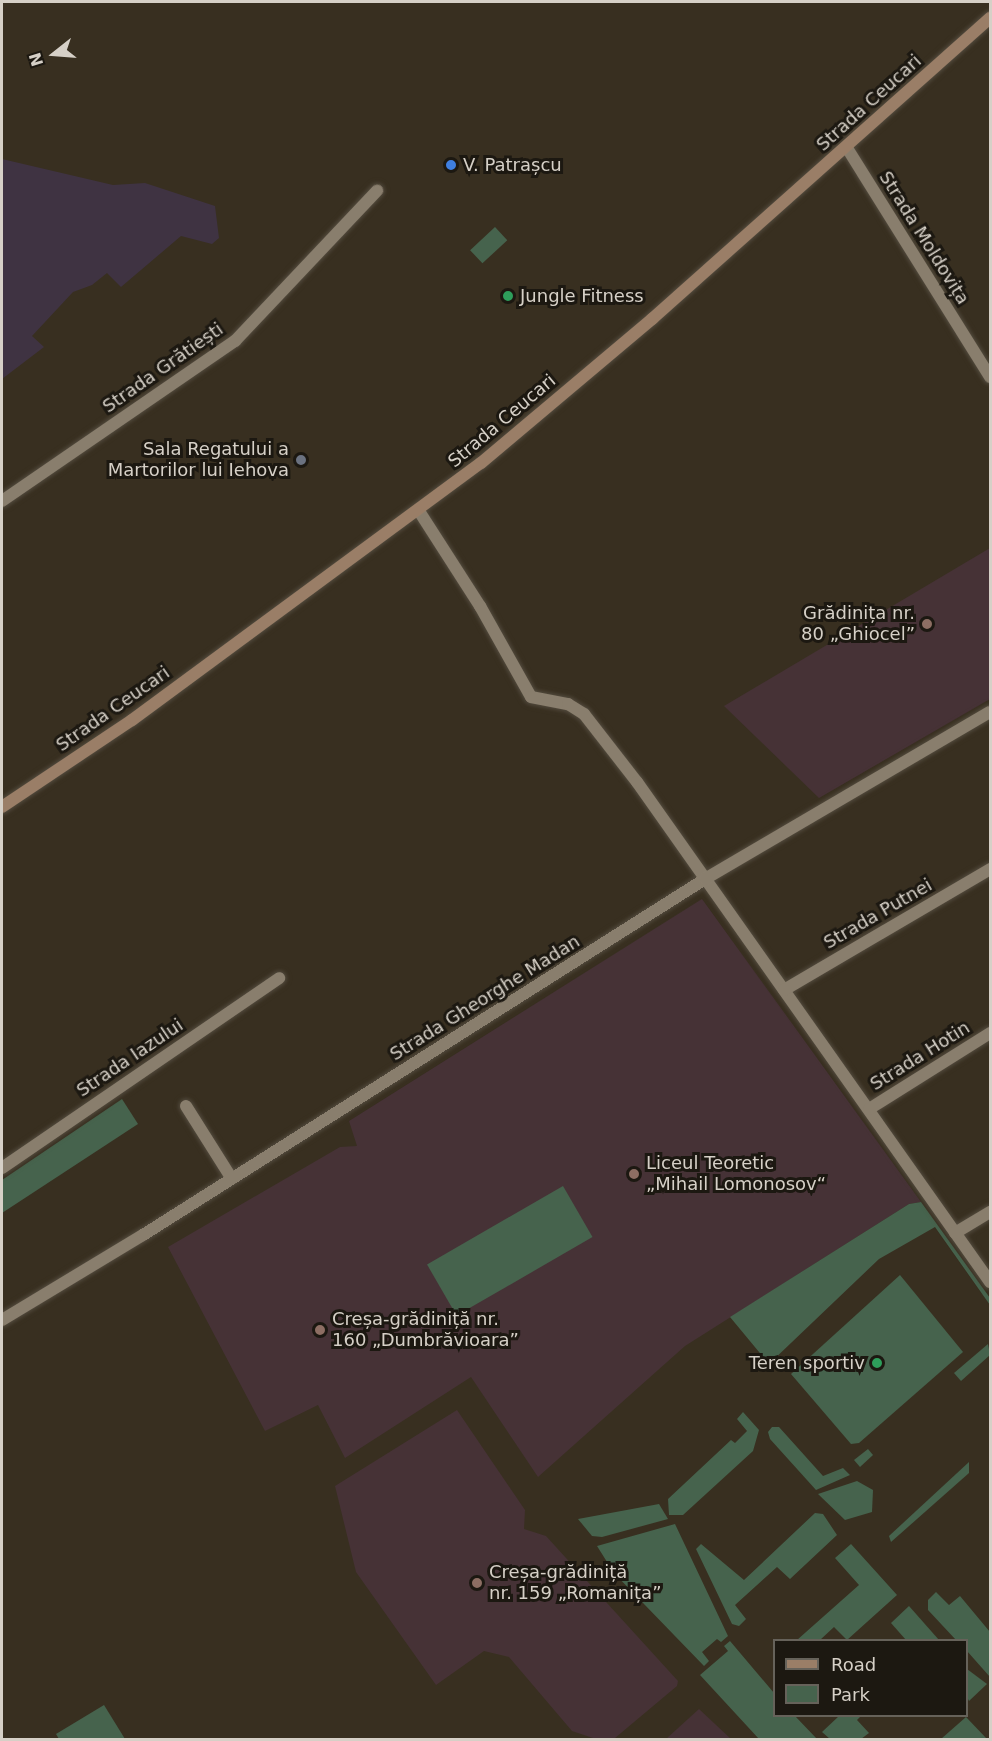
<!DOCTYPE html>
<html>
<head>
<meta charset="utf-8">
<style>
  body { margin:0 }
  #map { position:relative; width:992px; height:1741px; overflow:hidden; background:#382f20; font-family:"DejaVu Sans",sans-serif }
  div>[style] { position:absolute }
  [style*='--x'] { left:calc(var(--x)*1px); top:calc(var(--y)*1px); width:calc(var(--w)*1px); rotate:calc(var(--a)*1deg) }
  .industrial>* { inset:0; background:#3f3342 }
  .education>* { inset:0; background:#463236 }
  .green>* { inset:0; background:#46634d; transform-origin:0 0 }
  .roads { filter:drop-shadow(0 0 2px #534b3e) drop-shadow(0 0 2px #534b3e) }
  .street>* { height:12px; margin:-6px; padding:0 6px; transform-origin:6px; border-radius:6px; background:#897e6d }
  .secondary>* { height:12px; margin:-6px; padding:0 6px; transform-origin:6px; border-radius:6px; background:#9a7e67 }
  .dots>* { width:16px; height:16px; translate:-50% -50%; box-sizing:border-box; border:3px solid #1c1811; border-radius:50% }
  span { translate:-50% -50%; white-space:nowrap; text-align:center; line-height:1.15; -webkit-text-stroke:6px #1c1811; paint-order:stroke }
  .street-label { font-size:18px; color:#d6d0c7 }
  .poi-label { font-size:18px; color:#d6d0c7 }
  .left { translate:0 -50%; text-align:left }
  .right { translate:-100% -50%; text-align:right }
  .frame { position:absolute; inset:0; border:3px solid #d6d0c7; pointer-events:none }
  .legend { position:absolute; left:773px; top:1639px; width:195px; height:78px; box-sizing:border-box; background:#1c1811; border:2px solid #66625a; margin:0; padding:8px 10px; list-style:none; font-size:18px; color:#d6d0c7 }
  .legend li { display:flex; align-items:center; gap:12px; height:30px }
  .legend b { width:30px; border:2px solid #66625a }
  .north { position:absolute; left:24px; top:24px; width:60px; height:60px; -webkit-text-stroke:4px #1c1811; paint-order:stroke; rotate:253deg; font-size:16px; font-weight:700; line-height:24px; text-align:center; color:#d6d0c7 }
  .north::after { content:''; display:block; margin:auto; width:21px; height:27px; background:#d6d0c7; clip-path:polygon(50% 0,100% 100%,50% 72%,0 100%) }
</style>
</head>
<body>
<div id="map">
  <div class="industrial">
    <div style="clip-path:polygon(2px 159px,113px 185px,145px 183px,215px 206px,219px 238px,212px 244px,181px 236px,121px 287px,107px 273px,92px 285px,73px 292px,32px 336px,44px 347px,2px 379px)"></div>
  </div>
  <div class="education">
    <div style="clip-path:polygon(990px 548px,990px 699px,819px 798px,724px 706px)"></div>
    <div style="clip-path:polygon(702px 899px,921px 1202px,909px 1204px,685px 1346px,538px 1477px,471px 1377px,345px 1458px,318px 1405px,265px 1431px,168px 1247px,340px 1147px,357px 1146px,349px 1121px)"></div>
    <div style="clip-path:polygon(457px 1410px,525px 1510px,524px 1529px,546px 1536px,678px 1681px,677px 1686px,615px 1738px,596px 1739px,572px 1731px,509px 1657px,484px 1651px,436px 1685px,356px 1572px,335px 1486px)"></div>
    <div style="clip-path:polygon(699px 1709px,731px 1739px,666px 1739px)"></div>
  </div>
  <div class="green">
    <div style="left:495px;top:227px;width:18px;height:34px;rotate:47deg"></div>
    <div style="clip-path:polygon(122px 1099px,138px 1124px,2px 1213px,2px 1180px)"></div>
    <div style="left:563px;top:1186px;width:59px;height:157px;rotate:60deg"></div>
    <div style="clip-path:polygon(921px 1202px,990px 1298px,990px 1305px,935px 1227px,879px 1259px,769px 1364px,730px 1317px,909px 1204px)"></div>
    <div style="clip-path:polygon(900px 1275px,963px 1352px,859px 1443px,851px 1444px,791px 1374px)"></div>
    <div style="clip-path:polygon(988px 1344px,990px 1355px,961px 1381px,954px 1373px)"></div>
    <div style="clip-path:polygon(743px 1412px,759px 1430px,753px 1451px,683px 1515px,669px 1515px,668px 1499px,731px 1440px,735px 1443px,747px 1431px,737px 1419px)"></div>
    <div style="clip-path:polygon(772px 1427px,779px 1427px,823px 1476px,843px 1468px,850px 1475px,816px 1490px,770px 1439px,768px 1432px)"></div>
    <div style="clip-path:polygon(868px 1449px,873px 1455px,860px 1467px,854px 1460px)"></div>
    <div style="clip-path:polygon(969px 1462px,969px 1473px,891px 1542px,889px 1536px)"></div>
    <div style="clip-path:polygon(857px 1481px,873px 1490px,872px 1512px,845px 1520px,818px 1494px)"></div>
    <div style="clip-path:polygon(659px 1504px,668px 1519px,602px 1537px,592px 1536px,578px 1519px)"></div>
    <div style="clip-path:polygon(815px 1513px,823px 1514px,837px 1535px,790px 1579px,777px 1567px,735px 1605px,746px 1619px,739px 1626px,732px 1624px,696px 1549px,701px 1544px,744px 1580px)"></div>
    <div style="clip-path:polygon(675px 1524px,728px 1636px,721px 1642px,717px 1639px,702px 1652px,709px 1661px,704px 1666px,614px 1573px,597px 1546px)"></div>
    <div style="clip-path:polygon(851px 1544px,897px 1595px,847px 1640px,834px 1627px,820px 1640px,797px 1640px,859px 1585px,835px 1558px)"></div>
    <div style="clip-path:polygon(936px 1592px,949px 1605px,960px 1596px,990px 1632px,990px 1677px,967px 1651px,966px 1640px,956px 1640px,928px 1610px,928px 1600px)"></div>
    <div style="clip-path:polygon(909px 1606px,939px 1640px,906px 1640px,891px 1623px)"></div>
    <div style="clip-path:polygon(730px 1641px,774px 1693px,774px 1716px,795px 1716px,817px 1739px,759px 1739px,700px 1675px,728px 1651px,724px 1646px)"></div>
    <div style="clip-path:polygon(967px 1669px,987px 1684px,969px 1701px,967px 1697px)"></div>
    <div style="clip-path:polygon(104px 1705px,125px 1739px,59px 1739px,56px 1734px)"></div>
    <div style="clip-path:polygon(839px 1716px,861px 1716px,857px 1720px,869px 1733px,861px 1739px,830px 1739px,822px 1732px)"></div>
    <div style="clip-path:polygon(966px 1717px,987px 1739px,941px 1739px)"></div>
  </div>
  <div class="roads">
    <div class="street">
      <div style="--x:847;--y:148;--w:270;--a:58"></div>
      <div style="--x:2;--y:501;--w:283;--a:-34.5"></div>
      <div style="--x:235;--y:341;--w:207;--a:-46.6"></div>
      <div style="--x:419;--y:511;--w:113;--a:57.3"></div>
      <div style="--x:480;--y:606;--w:104;--a:60.7"></div>
      <div style="--x:531;--y:697;--w:38;--a:11"></div>
      <div style="--x:568;--y:704;--w:19;--a:32"></div>
      <div style="--x:584;--y:714;--w:86;--a:52.1"></div>
      <div style="--x:637;--y:782;--w:612;--a:54.78"></div>
      <div style="--x:784;--y:990;--w:239;--a:-30.4"></div>
      <div style="--x:186;--y:1106;--w:86;--a:57.8"></div>
      <div style="--x:869;--y:1109;--w:143;--a:-32.1"></div>
      <div style="--x:2;--y:1168;--w:336;--a:-34.4"></div>
      <div style="--x:955;--y:1233;--w:41;--a:-31"></div>
      <div style="--x:2;--y:1320;--w:165;--a:-31.1"></div>
      <div style="--x:143;--y:1235;--w:665;--a:-32.35"></div>
      <div style="--x:705;--y:879;--w:330;--a:-30.4"></div>
    </div>
    <div class="secondary">
      <div style="--x:2;--y:807;--w:156;--a:-33.8"></div>
      <div style="--x:132;--y:720;--w:433;--a:-36.4"></div>
      <div style="--x:481;--y:463;--w:224;--a:-40.1"></div>
      <div style="--x:652;--y:319;--w:453;--a:-41.7"></div>
    </div>
  </div>
  <div class="dots">
    <div style="left:451px;top:165px;background:#3f7fe0"></div>
    <div style="left:508px;top:296px;background:#2e9e5b"></div>
    <div style="left:301px;top:460px;background:#6b7280"></div>
    <div style="left:927px;top:624px;background:#8d6e63"></div>
    <div style="left:634px;top:1174px;background:#8d6e63"></div>
    <div style="left:320px;top:1330px;background:#8d6e63"></div>
    <div style="left:877px;top:1363px;background:#2e9e5b"></div>
    <div style="left:477px;top:1583px;background:#8d6e63"></div>
  </div>
  <div class="street-label">
    <span style="left:869px;top:103px;rotate:-42deg">Strada Ceucari</span>
    <span style="left:924px;top:238px;rotate:58deg">Strada Moldovița</span>
    <span style="left:163px;top:368px;rotate:-35deg">Strada Grătiești</span>
    <span style="left:502px;top:421px;rotate:-40deg">Strada Ceucari</span>
    <span style="left:113px;top:709px;rotate:-35deg">Strada Ceucari</span>
    <span style="left:878px;top:914px;rotate:-30deg">Strada Putnei</span>
    <span style="left:485px;top:998px;rotate:-32deg">Strada Gheorghe Madan</span>
    <span style="left:920px;top:1056px;rotate:-32deg">Strada Hotin</span>
    <span style="left:130px;top:1058px;rotate:-34deg">Strada Iazului</span>
  </div>
  <div class="poi-label">
    <span class="left" style="left:463px;top:165px">V. Patrașcu</span>
    <span class="left" style="left:520px;top:296px">Jungle Fitness</span>
    <span class="right" style="left:289px;top:460px">Sala Regatului a<br>Martorilor lui Iehova</span>
    <span class="right" style="left:915px;top:624px">Grădinița nr.<br>80 „Ghiocel”</span>
    <span class="left" style="left:646px;top:1174px">Liceul Teoretic<br>„Mihail Lomonosov“</span>
    <span class="left" style="left:332px;top:1330px">Creșa-grădiniță nr.<br>160 „Dumbrăvioara”</span>
    <span class="right" style="left:865px;top:1363px">Teren sportiv</span>
    <span class="left" style="left:489px;top:1583px">Creșa-grădiniță<br>nr. 159 „Romanița”</span>
  </div>
  <div class="frame"></div>
  <ul class="legend">
  <li><b style="height:8px;background:#9a7e67"></b>Road</li>
  <li><b style="height:16px;background:#46634d"></b>Park</li>
  </ul>
  <div class="north">N</div>
</div>
</body>
</html>
